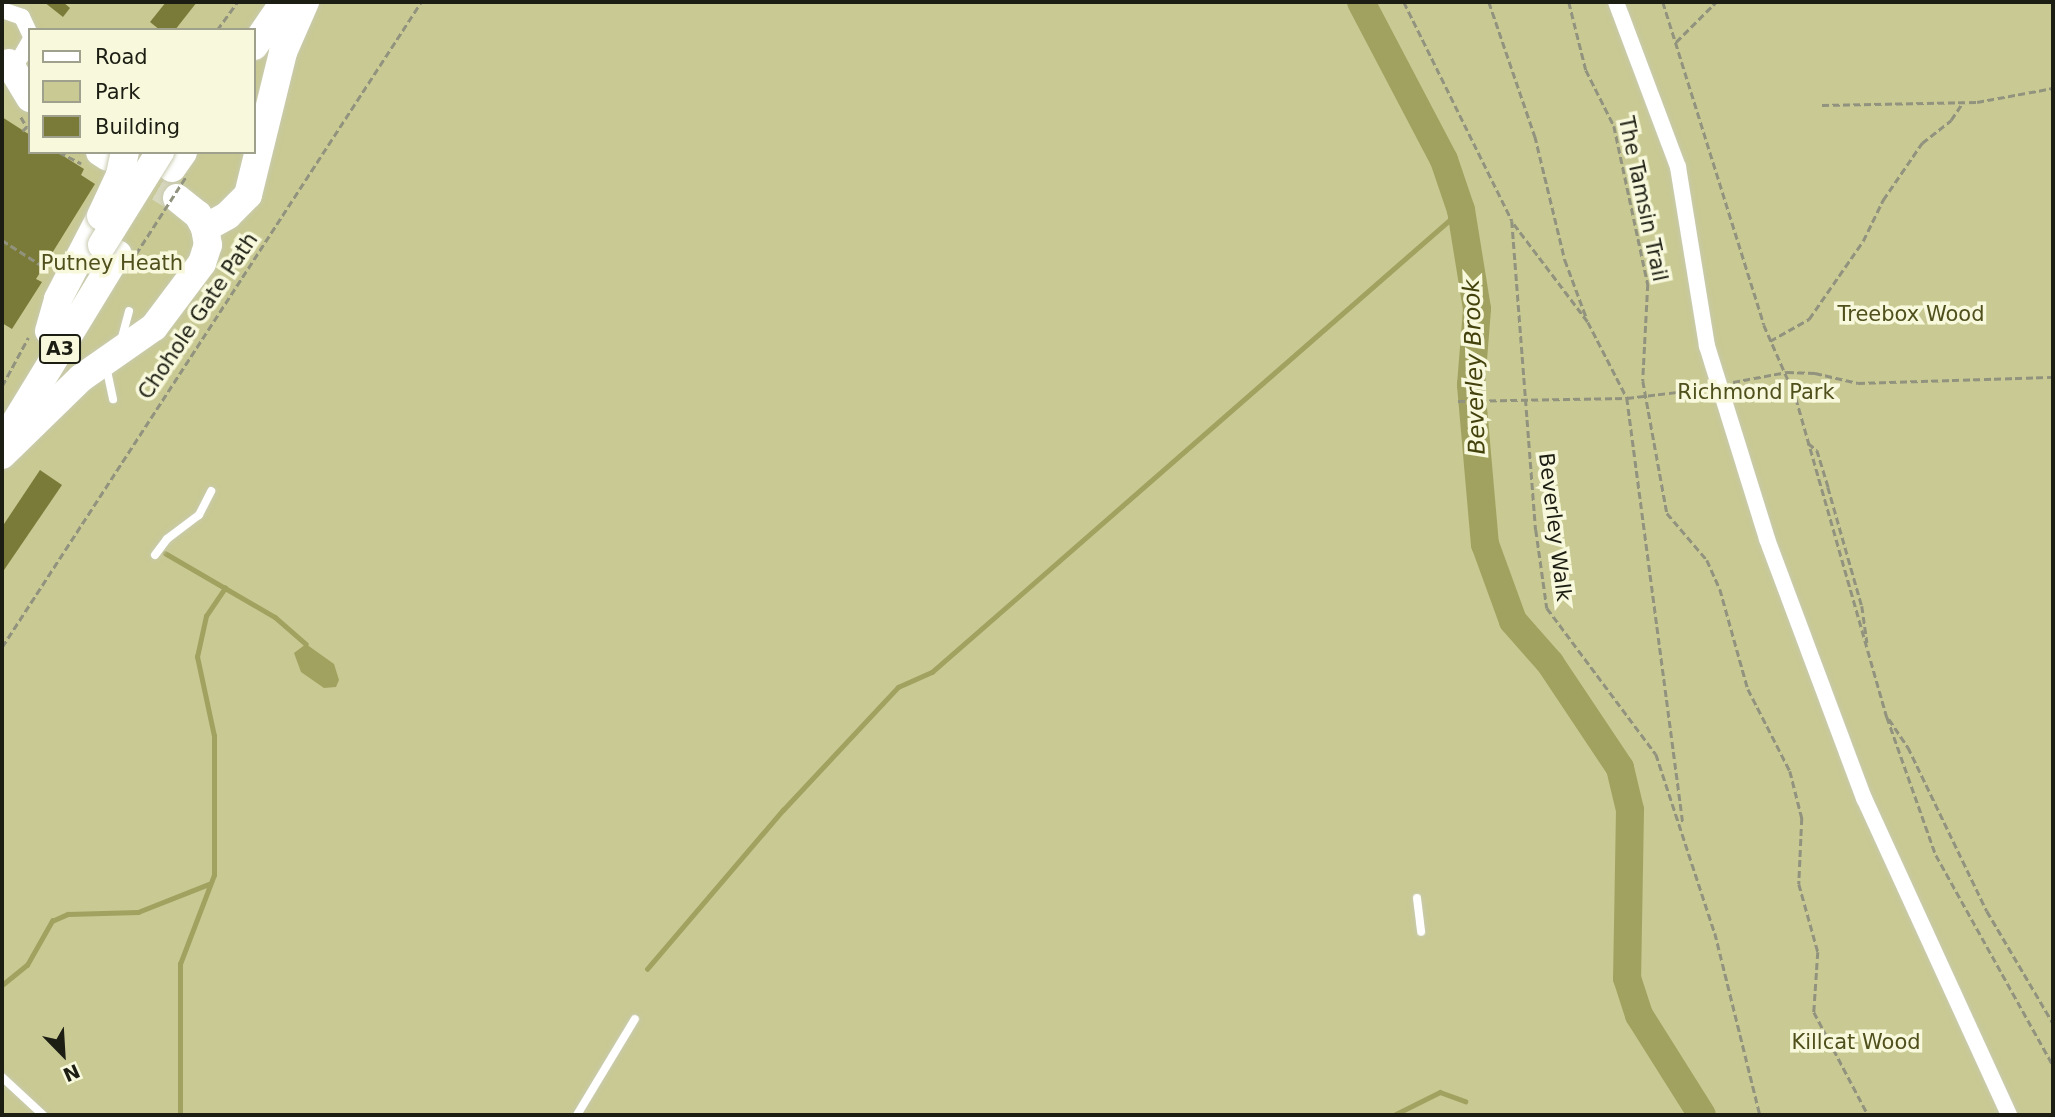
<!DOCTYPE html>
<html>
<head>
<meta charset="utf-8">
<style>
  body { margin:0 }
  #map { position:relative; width:2055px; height:1117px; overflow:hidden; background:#f8f9dc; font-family:"DejaVu Sans",sans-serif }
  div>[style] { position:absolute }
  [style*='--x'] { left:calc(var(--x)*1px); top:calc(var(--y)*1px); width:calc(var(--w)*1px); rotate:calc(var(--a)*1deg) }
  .green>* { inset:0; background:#c8c993 }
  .water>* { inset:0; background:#a1a25f }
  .stream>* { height:4.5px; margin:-2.25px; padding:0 2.25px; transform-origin:2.25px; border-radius:2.25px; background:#a1a25f }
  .river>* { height:28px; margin:-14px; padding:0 14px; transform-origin:14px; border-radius:14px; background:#a1a25f }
  .building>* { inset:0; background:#7b7b39 }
  .highway-tunnel>* { height:28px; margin-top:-14px; transform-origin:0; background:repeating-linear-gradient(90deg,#d7d8be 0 28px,transparent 0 42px) }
  .path>* { height:2.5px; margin-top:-1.25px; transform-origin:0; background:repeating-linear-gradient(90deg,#92937e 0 7px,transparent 0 10.5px) }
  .roads { filter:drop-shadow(0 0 2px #c9caae) drop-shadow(0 0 2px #c9caae) }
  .lane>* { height:8px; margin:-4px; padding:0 4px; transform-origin:4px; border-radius:4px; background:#fff }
  .street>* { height:16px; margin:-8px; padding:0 8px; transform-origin:8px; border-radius:8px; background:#fff }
  .highway>* { height:28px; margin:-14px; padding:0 14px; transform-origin:14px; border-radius:14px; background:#fff }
  .path-bridge>* { height:2.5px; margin-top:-1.25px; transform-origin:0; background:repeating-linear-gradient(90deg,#92937e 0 7px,transparent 0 10.5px) }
  .bridges { filter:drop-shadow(0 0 2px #c9caae) drop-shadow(0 0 2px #c9caae) }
  .highway-bridge>* { height:28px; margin:-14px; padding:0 14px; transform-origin:14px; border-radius:14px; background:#fff }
  span { translate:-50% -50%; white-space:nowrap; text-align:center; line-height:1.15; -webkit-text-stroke:7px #f8f9dc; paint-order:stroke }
  .shield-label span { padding:2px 5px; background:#f8f9dc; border:2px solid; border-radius:5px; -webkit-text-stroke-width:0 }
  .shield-label { font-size:19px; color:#1d1e13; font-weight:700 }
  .street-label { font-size:21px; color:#1d1e13 }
  .park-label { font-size:21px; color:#50501d }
  .water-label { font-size:23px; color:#43420d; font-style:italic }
  .frame { position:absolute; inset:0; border:4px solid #1d1e13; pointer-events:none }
  .legend { position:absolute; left:28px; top:28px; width:228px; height:126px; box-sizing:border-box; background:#f8f9dc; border:2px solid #a0a18c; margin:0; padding:9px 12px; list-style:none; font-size:21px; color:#1d1e13 }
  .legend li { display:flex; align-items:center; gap:14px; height:35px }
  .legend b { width:35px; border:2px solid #a0a18c }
  .north { position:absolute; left:28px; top:1019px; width:70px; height:70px; -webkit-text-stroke:5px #f8f9dc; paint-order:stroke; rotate:156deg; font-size:19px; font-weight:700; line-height:28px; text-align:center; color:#1d1e13 }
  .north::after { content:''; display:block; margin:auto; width:24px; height:32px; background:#1d1e13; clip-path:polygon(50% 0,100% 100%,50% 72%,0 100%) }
</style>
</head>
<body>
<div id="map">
  <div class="green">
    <div style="clip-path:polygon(evenodd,2px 2px,2053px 2px,2053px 1115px,2px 1115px,2px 2px,30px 30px,254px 30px,254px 152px,30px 152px,30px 30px)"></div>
  </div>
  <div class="water">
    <div style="clip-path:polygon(306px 644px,334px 664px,339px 680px,336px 687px,324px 688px,301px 672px,294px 653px)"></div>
  </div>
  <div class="stream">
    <div style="--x:165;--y:553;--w:127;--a:30.2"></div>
    <div style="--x:275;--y:617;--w:41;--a:41.1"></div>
    <div style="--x:647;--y:969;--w:209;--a:-49.5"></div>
    <div style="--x:783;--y:810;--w:168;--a:-46.9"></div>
    <div style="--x:898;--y:687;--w:37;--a:-24"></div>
    <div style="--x:932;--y:672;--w:702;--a:-41.13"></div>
    <div style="--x:2;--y:985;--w:32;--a:-39"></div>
    <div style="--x:27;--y:965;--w:51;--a:-60.4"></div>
    <div style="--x:52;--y:921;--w:17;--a:-24"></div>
    <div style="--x:68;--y:914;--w:70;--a:-1.6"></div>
    <div style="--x:138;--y:912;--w:76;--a:-21.5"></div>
    <div style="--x:180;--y:1115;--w:151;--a:-90"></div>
    <div style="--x:180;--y:964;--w:95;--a:-69.1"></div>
    <div style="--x:214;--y:875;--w:139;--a:-90"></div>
    <div style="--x:214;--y:736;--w:81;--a:-102.1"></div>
    <div style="--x:197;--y:657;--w:42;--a:-77.6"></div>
    <div style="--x:206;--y:616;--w:34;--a:-56"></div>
    <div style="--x:1394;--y:1115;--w:51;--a:-26.6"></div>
    <div style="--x:1440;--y:1092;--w:27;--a:20"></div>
  </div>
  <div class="river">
    <div style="--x:1361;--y:2;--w:178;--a:62.3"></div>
    <div style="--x:1444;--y:160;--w:53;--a:71.2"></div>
    <div style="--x:1461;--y:210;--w:100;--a:80.8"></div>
    <div style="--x:1477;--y:309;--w:76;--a:94.5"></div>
    <div style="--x:1471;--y:385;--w:160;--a:85"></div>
    <div style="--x:1485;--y:544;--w:82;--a:70"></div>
    <div style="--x:1513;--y:621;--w:56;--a:48.6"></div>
    <div style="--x:1550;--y:663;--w:126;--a:56.3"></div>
    <div style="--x:1620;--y:768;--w:43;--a:76.6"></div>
    <div style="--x:1630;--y:810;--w:168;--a:91"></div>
    <div style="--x:1627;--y:978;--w:39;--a:72"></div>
    <div style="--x:1639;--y:1015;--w:118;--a:57.8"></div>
  </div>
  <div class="building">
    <div style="clip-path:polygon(44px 2px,63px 2px,70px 8px,63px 17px)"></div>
    <div style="clip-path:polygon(166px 2px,197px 2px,175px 30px,160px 30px,150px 22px)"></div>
    <div style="clip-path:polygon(2px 117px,30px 135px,30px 152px,57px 152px,84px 169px,81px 175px,95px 184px,36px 279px,42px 282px,12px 329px,2px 323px)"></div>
    <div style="clip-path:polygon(40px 470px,62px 485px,2px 573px,2px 527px)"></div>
  </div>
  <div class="highway-tunnel">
    <div style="--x:123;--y:166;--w:63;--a:30.7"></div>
  </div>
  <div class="path">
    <div style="--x:1404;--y:2;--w:244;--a:63.7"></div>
    <div style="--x:1512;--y:221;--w:310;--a:85.6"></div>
    <div style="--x:1536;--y:530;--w:79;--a:82"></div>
    <div style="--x:1547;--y:608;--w:182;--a:53.3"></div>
    <div style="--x:1656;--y:754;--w:188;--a:71.8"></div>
    <div style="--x:1715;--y:933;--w:187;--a:76.1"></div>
    <div style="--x:1489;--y:2;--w:142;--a:71.1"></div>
    <div style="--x:1535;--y:136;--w:128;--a:76.4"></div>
    <div style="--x:1565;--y:260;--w:63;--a:69.6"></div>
    <div style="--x:1569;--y:2;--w:70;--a:76"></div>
    <div style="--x:1586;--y:70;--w:63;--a:63.4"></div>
    <div style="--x:1614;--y:126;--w:162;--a:77.9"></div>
    <div style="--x:1648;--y:284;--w:97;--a:93"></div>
    <div style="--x:1643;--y:381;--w:134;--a:79.7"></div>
    <div style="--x:1667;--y:513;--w:62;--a:49.6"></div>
    <div style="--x:1707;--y:560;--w:32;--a:66"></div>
    <div style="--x:1720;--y:589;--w:104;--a:74.4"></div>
    <div style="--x:1748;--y:689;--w:92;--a:62.9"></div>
    <div style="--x:1790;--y:771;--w:49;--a:75.7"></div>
    <div style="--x:1802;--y:818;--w:66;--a:92.6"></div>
    <div style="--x:1799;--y:884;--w:71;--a:74.4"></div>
    <div style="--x:1818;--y:952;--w:60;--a:93.8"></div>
    <div style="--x:1814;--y:1012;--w:116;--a:62.3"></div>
    <div style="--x:1663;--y:2;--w:338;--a:72.6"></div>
    <div style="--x:1764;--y:325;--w:80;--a:66.3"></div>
    <div style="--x:1796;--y:398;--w:332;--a:74.1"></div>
    <div style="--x:1887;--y:717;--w:146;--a:70.5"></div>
    <div style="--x:1936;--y:855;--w:240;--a:60.9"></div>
    <div style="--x:217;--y:30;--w:34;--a:-54"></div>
    <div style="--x:1676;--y:42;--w:57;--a:-45"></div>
    <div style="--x:1822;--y:105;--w:155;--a:-1.1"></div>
    <div style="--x:1977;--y:102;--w:77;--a:-10.4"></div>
    <div style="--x:21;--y:117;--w:12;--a:59"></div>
    <div style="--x:27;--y:127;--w:6;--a:135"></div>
    <div style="--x:59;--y:152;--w:25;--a:27"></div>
    <div style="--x:1514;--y:224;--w:123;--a:52.9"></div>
    <div style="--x:1588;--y:322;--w:85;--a:62.8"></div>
    <div style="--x:1627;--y:398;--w:429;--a:82.5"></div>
    <div style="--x:2;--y:240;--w:50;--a:32.7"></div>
    <div style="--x:1770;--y:341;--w:45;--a:-29.4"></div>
    <div style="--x:1809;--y:319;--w:95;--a:-55.3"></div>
    <div style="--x:1863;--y:241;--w:46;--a:-64"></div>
    <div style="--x:1883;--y:200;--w:69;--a:-55.6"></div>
    <div style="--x:1922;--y:143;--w:37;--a:-38"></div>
    <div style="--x:1951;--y:120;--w:22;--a:-56"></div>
    <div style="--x:1733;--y:382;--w:55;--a:-10.5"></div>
    <div style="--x:1787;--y:372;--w:28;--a:2"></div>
    <div style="--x:1815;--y:373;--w:44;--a:13.1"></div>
    <div style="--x:1858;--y:383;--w:195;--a:-1.8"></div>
    <div style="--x:2;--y:386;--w:55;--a:-61.6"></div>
    <div style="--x:1458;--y:401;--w:169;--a:-1"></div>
    <div style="--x:1627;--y:398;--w:77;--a:-6.8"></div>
    <div style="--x:1808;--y:443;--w:11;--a:38"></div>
    <div style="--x:1817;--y:450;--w:39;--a:73"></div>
    <div style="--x:1828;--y:487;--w:124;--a:74.1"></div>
    <div style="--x:1862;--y:606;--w:37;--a:82"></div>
    <div style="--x:2;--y:647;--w:769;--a:-56.99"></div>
    <div style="--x:1889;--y:719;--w:34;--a:56"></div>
    <div style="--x:1908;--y:747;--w:182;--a:64.3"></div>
    <div style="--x:1987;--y:911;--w:130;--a:59.5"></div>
  </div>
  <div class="roads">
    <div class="lane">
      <div style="--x:121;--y:341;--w:31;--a:-75"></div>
      <div style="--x:106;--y:366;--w:34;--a:78"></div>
      <div style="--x:155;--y:555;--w:20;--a:-53"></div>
      <div style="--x:167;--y:539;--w:40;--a:-37"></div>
      <div style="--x:199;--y:515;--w:27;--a:-63"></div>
      <div style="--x:1417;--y:898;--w:34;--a:83"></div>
      <div style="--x:2;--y:1077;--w:56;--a:42.8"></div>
      <div style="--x:577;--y:1115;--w:112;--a:-58.9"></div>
    </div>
    <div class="street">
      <div style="--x:1616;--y:2;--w:176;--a:69.4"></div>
      <div style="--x:1678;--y:167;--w:181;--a:80.8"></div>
      <div style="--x:1707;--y:346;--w:202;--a:72.7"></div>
      <div style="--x:1767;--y:539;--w:277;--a:69.5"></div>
      <div style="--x:1864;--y:798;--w:349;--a:65.4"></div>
      <div style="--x:2;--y:10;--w:21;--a:19"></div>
      <div style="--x:22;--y:17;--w:19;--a:65"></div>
      <div style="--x:4;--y:64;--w:17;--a:-21"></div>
      <div style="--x:20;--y:58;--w:20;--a:-60"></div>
    </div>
    <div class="highway">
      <div style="--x:254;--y:46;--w:53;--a:-55.7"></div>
      <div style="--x:9;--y:63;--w:41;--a:59"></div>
      <div style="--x:100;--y:152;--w:9;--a:32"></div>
      <div style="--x:172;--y:168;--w:19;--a:-55"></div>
      <div style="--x:205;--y:228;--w:26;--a:-29"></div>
      <div style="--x:228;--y:215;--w:28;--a:-45"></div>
      <div style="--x:248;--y:195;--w:147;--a:-76.2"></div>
      <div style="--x:283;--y:52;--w:55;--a:-66.3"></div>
      <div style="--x:49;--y:331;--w:33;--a:-74"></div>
      <div style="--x:58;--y:299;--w:93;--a:-62.6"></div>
      <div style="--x:10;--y:431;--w:207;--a:-58.6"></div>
      <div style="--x:2;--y:455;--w:110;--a:-44.3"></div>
      <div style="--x:81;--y:378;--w:89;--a:-34.9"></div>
      <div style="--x:154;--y:327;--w:80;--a:-53.1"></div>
      <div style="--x:202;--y:263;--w:19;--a:-72"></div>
      <div style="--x:208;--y:245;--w:17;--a:-100"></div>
      <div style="--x:205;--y:228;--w:15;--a:-118"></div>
      <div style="--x:198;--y:215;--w:27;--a:-141"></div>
    </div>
  </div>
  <div class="path-bridge">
    <div style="--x:130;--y:263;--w:105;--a:-57.1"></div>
  </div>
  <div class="bridges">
    <div class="highway-bridge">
      <div style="--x:101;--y:216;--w:45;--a:-65.1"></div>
      <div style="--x:120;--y:175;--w:24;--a:-78"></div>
      <div style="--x:102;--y:245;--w:110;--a:-58.1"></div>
    </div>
  </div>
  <div class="shield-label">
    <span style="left:60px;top:349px">A3</span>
  </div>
  <div class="street-label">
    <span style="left:1643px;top:199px;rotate:78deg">The Tamsin Trail</span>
    <span style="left:198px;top:316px;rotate:-56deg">Chohole Gate Path</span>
    <span style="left:1555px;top:527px;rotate:83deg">Beverley Walk</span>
  </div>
  <div class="park-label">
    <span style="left:112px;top:263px">Putney Heath</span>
    <span style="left:1911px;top:314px">Treebox Wood</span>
    <span style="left:1756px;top:392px">Richmond Park</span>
    <span style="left:1856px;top:1042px">Killcat Wood</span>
  </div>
  <div class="water-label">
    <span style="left:1474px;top:367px;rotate:-92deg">Beverley Brook</span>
  </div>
  <div class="frame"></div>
  <ul class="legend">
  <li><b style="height:9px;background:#fff"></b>Road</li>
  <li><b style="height:19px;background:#c8c993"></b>Park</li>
  <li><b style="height:19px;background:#7b7b39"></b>Building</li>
  </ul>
  <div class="north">N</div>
</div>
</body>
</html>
